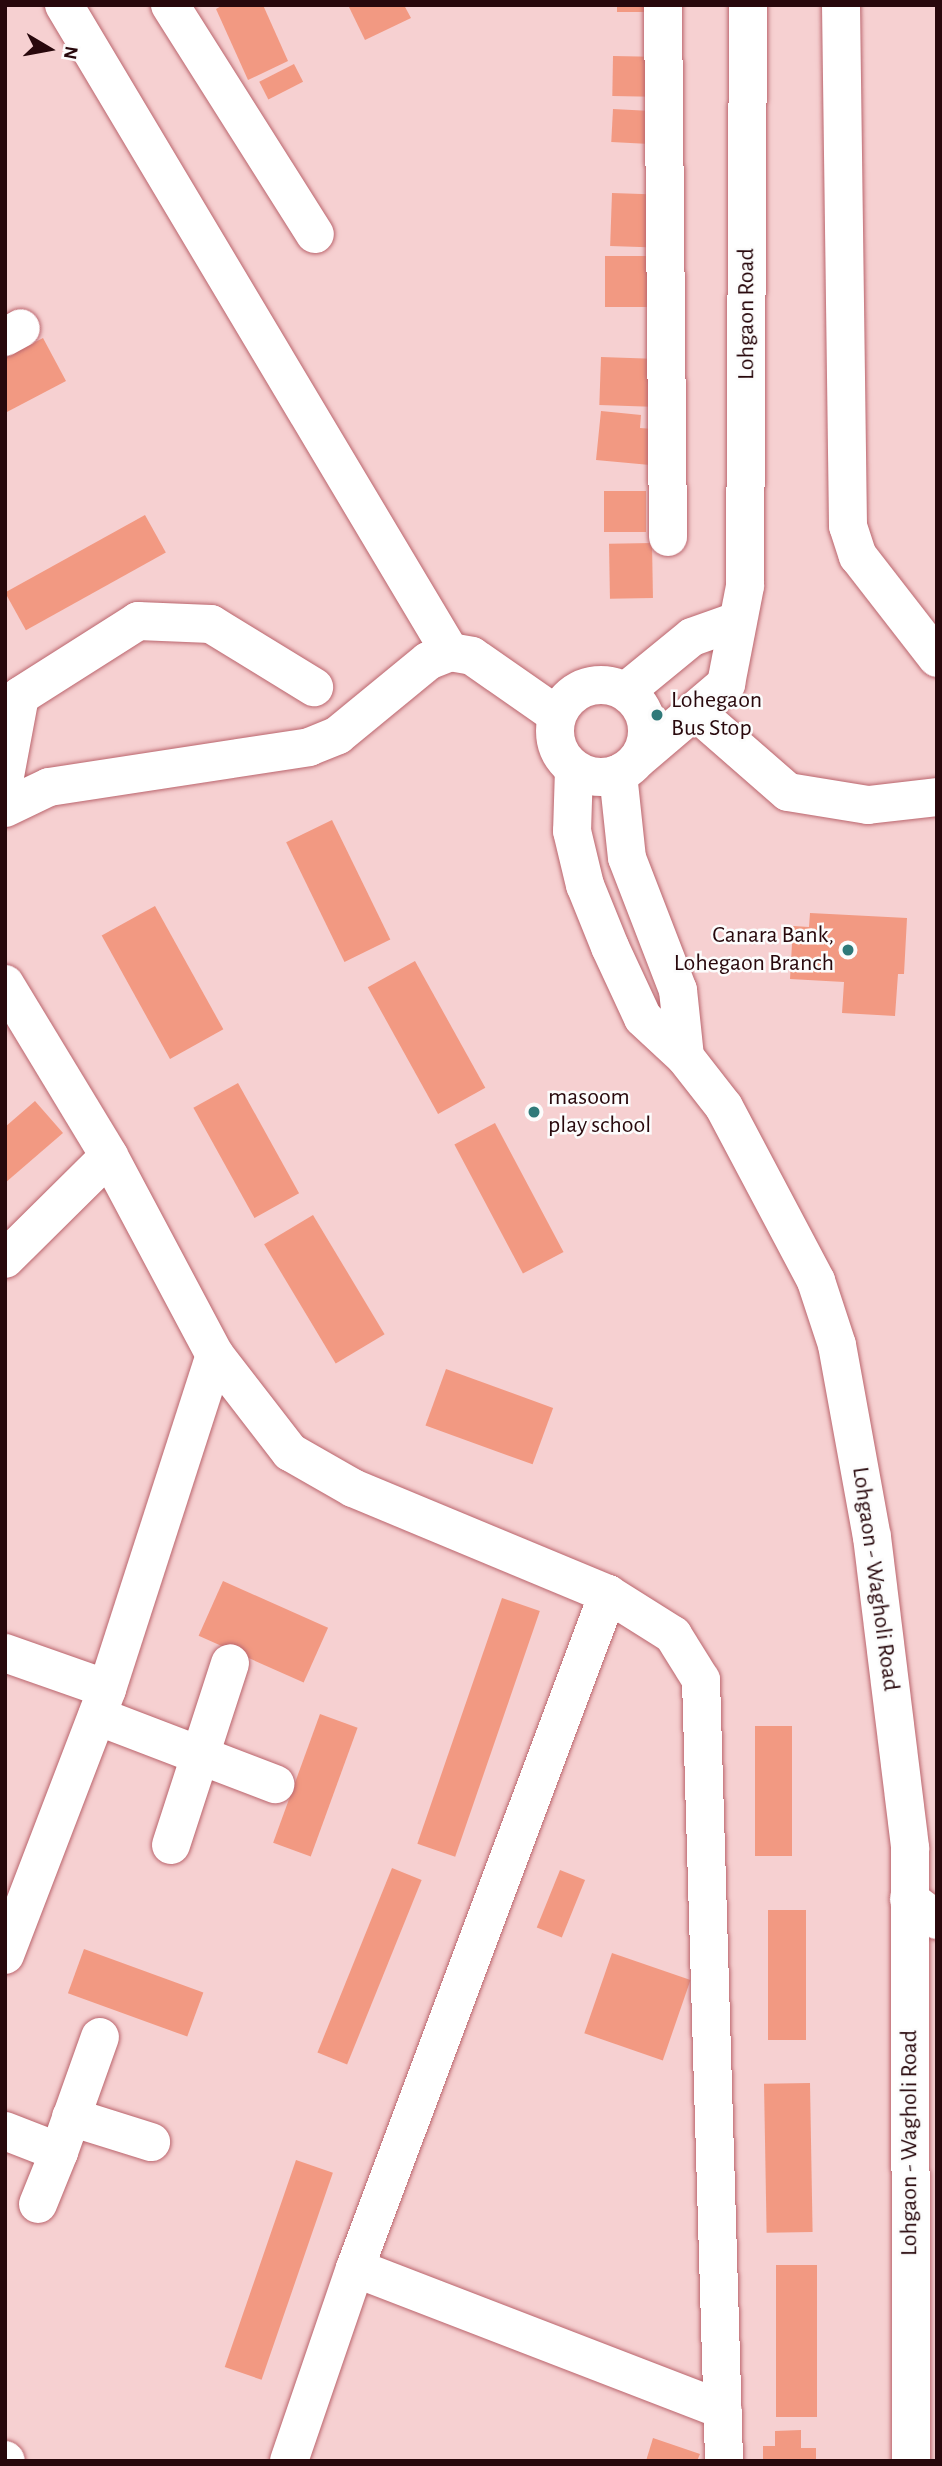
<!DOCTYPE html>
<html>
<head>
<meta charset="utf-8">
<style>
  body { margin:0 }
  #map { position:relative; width:942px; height:2466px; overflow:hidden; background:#f6d0d1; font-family:"Alegreya Sans",sans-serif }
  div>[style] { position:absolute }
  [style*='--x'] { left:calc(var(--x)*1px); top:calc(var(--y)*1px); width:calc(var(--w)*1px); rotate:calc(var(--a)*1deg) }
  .building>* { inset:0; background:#f29982; transform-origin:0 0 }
  .roads { filter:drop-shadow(0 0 2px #ba656d) drop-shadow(0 0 2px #ba656d) }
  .minor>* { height:38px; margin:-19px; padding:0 19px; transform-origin:19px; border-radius:19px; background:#fff }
  .major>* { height:38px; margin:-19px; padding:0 19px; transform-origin:19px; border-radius:19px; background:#fff }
  .major>.ring { margin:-19px; padding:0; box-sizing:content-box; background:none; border:38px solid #fff; border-radius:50% }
  .dots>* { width:19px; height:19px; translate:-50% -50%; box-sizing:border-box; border:4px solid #fcfcfc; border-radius:50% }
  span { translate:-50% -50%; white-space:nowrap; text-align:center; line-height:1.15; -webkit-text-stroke:5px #fcfcfc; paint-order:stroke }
  .street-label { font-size:24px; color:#28080c }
  .poi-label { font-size:24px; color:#28080c }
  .left { translate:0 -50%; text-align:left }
  .right { translate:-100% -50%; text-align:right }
  .frame { position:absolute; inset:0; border:7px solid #28080c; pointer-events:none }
  .north { position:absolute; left:14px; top:14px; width:70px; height:70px; -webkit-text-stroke:5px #fcfcfc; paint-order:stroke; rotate:100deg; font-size:19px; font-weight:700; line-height:28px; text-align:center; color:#28080c }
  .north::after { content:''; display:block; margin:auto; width:24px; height:32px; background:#28080c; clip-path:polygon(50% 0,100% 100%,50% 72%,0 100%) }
</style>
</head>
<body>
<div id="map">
  <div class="building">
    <div style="clip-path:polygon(223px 5px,263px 5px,288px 61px,248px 80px,216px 9px)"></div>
    <div style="clip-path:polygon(348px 5px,404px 5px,411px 18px,365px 40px)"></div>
    <div style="left:617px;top:5px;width:33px;height:7px"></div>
    <div style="left:613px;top:56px;width:39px;height:40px;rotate:1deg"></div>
    <div style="left:294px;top:64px;width:20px;height:39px;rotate:63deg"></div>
    <div style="left:613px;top:109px;width:43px;height:33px;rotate:3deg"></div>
    <div style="left:612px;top:193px;width:37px;height:53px;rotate:2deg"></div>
    <div style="left:605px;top:256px;width:50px;height:51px"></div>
    <div style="clip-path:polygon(43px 338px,66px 381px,5px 413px,5px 358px)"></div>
    <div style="left:601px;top:357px;width:51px;height:48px;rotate:2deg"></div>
    <div style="clip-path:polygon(601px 411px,641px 415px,640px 428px,654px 429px,650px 465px,596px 460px)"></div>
    <div style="left:604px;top:491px;width:42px;height:41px"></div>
    <div style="left:145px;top:515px;width:43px;height:160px;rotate:61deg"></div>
    <div style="left:652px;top:543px;width:55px;height:43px;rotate:89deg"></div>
    <div style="left:332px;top:820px;width:133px;height:51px;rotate:64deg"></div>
    <div style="left:155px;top:906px;width:141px;height:61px;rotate:61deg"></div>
    <div style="clip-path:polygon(810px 913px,907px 918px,904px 974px,898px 974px,895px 1016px,842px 1013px,844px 982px,790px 979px,793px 926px,809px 927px)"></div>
    <div style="left:415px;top:961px;width:145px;height:54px;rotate:61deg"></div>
    <div style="left:238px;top:1083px;width:126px;height:51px;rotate:61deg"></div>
    <div style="clip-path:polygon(35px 1101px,63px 1133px,5px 1183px,5px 1127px)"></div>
    <div style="left:495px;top:1123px;width:146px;height:46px;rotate:62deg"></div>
    <div style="left:313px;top:1215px;width:139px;height:57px;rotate:59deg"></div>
    <div style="left:446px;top:1369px;width:114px;height:60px;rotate:20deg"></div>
    <div style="left:223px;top:1581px;width:115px;height:60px;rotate:24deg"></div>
    <div style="left:502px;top:1598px;width:40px;height:260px;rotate:19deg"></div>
    <div style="left:320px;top:1714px;width:40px;height:137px;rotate:20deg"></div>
    <div style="left:755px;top:1726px;width:37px;height:130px"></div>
    <div style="left:392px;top:1868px;width:32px;height:199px;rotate:22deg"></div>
    <div style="left:560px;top:1870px;width:27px;height:62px;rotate:22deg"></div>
    <div style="left:768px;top:1910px;width:38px;height:130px"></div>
    <div style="left:84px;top:1949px;width:127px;height:47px;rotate:20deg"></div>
    <div style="left:612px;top:1953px;width:83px;height:85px;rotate:19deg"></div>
    <div style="left:810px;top:2083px;width:149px;height:46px;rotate:89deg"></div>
    <div style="left:296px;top:2160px;width:39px;height:219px;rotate:19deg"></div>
    <div style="left:776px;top:2265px;width:41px;height:152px"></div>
    <div style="clip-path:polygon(801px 2430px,801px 2448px,816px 2448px,816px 2461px,763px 2461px,763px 2446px,775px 2446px,775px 2431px)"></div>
    <div style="clip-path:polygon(653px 2438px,700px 2454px,697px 2461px,646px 2461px)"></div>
  </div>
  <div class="roads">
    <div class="minor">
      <div style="--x:64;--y:5;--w:753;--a:59.18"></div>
      <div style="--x:170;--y:5;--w:271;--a:57.7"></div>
      <div style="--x:663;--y:5;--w:532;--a:89.46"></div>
      <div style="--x:841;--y:5;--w:521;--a:89.23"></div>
      <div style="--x:848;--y:526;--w:32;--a:72"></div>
      <div style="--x:858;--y:556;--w:129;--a:52.2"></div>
      <div style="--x:5;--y:337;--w:18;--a:-29"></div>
      <div style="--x:695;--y:711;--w:123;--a:41.1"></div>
      <div style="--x:788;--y:792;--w:81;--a:9.2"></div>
      <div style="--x:868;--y:805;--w:69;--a:-6.6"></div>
      <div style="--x:5;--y:776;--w:81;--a:-79.4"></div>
      <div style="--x:20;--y:696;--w:140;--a:-32.4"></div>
      <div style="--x:138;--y:621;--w:73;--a:2.4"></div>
      <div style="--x:211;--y:624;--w:121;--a:31.5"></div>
      <div style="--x:5;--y:808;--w:49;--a:-25.5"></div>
      <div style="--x:49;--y:787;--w:263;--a:-8.7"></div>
      <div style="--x:309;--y:747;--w:31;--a:-22"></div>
      <div style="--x:338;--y:735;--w:117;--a:-39.4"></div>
      <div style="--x:428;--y:661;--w:24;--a:-22"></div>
      <div style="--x:450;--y:652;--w:22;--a:10"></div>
      <div style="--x:472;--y:656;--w:103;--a:34.8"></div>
      <div style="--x:5;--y:984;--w:201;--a:58.8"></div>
      <div style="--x:109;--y:1156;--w:225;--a:62"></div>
      <div style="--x:215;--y:1355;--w:123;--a:52.3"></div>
      <div style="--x:290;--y:1452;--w:73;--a:29.7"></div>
      <div style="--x:353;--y:1488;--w:276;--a:22.6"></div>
      <div style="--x:608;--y:1594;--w:77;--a:32.2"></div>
      <div style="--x:673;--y:1635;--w:53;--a:58.1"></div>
      <div style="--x:701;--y:1680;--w:781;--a:88.31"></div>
      <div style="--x:5;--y:1259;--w:146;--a:-44.7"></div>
      <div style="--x:5;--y:1653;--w:108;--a:19.4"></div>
      <div style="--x:97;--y:1716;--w:191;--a:20.9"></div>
      <div style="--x:171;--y:1845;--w:191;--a:-72"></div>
      <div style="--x:909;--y:1899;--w:35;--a:37"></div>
      <div style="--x:5;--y:1955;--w:285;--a:-69"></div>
      <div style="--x:107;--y:1689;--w:351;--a:-72.1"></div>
      <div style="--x:71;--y:2117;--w:84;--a:17.4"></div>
      <div style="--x:5;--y:2131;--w:58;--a:21.3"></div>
      <div style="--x:59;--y:2152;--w:122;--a:-70.4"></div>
      <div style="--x:38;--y:2204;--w:56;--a:-68"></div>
      <div style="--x:355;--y:2268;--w:394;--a:21.1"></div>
      <div style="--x:5;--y:2460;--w:1;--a:45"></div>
      <div style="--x:289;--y:2461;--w:204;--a:-71.1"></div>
      <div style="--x:355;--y:2268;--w:720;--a:-69.43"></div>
    </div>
    <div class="major">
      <div class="ring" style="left:555px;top:685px;width:54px;height:54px"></div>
      <div style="--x:626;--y:691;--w:85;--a:-39.3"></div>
      <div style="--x:692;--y:637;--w:48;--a:-19.6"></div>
      <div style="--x:638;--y:759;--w:116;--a:-40.4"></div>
      <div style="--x:726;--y:684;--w:100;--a:-79"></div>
      <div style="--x:745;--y:586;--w:581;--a:-89.7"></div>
      <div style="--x:574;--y:769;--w:62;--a:91.8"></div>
      <div style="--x:572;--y:831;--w:56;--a:76.5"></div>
      <div style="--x:585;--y:885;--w:67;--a:68"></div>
      <div style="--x:610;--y:947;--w:78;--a:65.1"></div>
      <div style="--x:643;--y:1018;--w:57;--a:42.9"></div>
      <div style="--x:685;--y:1057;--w:63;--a:52"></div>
      <div style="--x:724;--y:1107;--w:197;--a:62.1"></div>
      <div style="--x:816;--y:1281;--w:67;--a:71.8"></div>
      <div style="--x:837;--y:1345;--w:195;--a:79.7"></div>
      <div style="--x:872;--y:1537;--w:313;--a:83"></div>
      <div style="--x:910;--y:1848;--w:613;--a:89.91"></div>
      <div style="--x:618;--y:774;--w:84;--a:83.9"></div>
      <div style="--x:627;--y:858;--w:142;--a:68.9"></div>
      <div style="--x:678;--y:990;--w:67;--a:84"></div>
    </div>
  </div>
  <div class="dots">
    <div style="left:657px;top:715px;background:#307979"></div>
    <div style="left:848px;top:950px;background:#307979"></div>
    <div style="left:534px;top:1112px;background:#307979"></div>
  </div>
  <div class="street-label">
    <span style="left:747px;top:314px;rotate:-90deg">Lohgaon Road</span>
    <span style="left:875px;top:1579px;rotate:82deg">Lohgaon - Wagholi Road</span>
    <span style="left:910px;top:2143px;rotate:-90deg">Lohgaon - Wagholi Road</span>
  </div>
  <div class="poi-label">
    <span class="left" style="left:671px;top:715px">Lohegaon<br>Bus Stop</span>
    <span class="right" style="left:834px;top:950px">Canara Bank,<br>Lohegaon Branch</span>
    <span class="left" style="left:548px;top:1112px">masoom<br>play school</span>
  </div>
  <div class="frame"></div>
  <div class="north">N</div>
</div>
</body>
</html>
